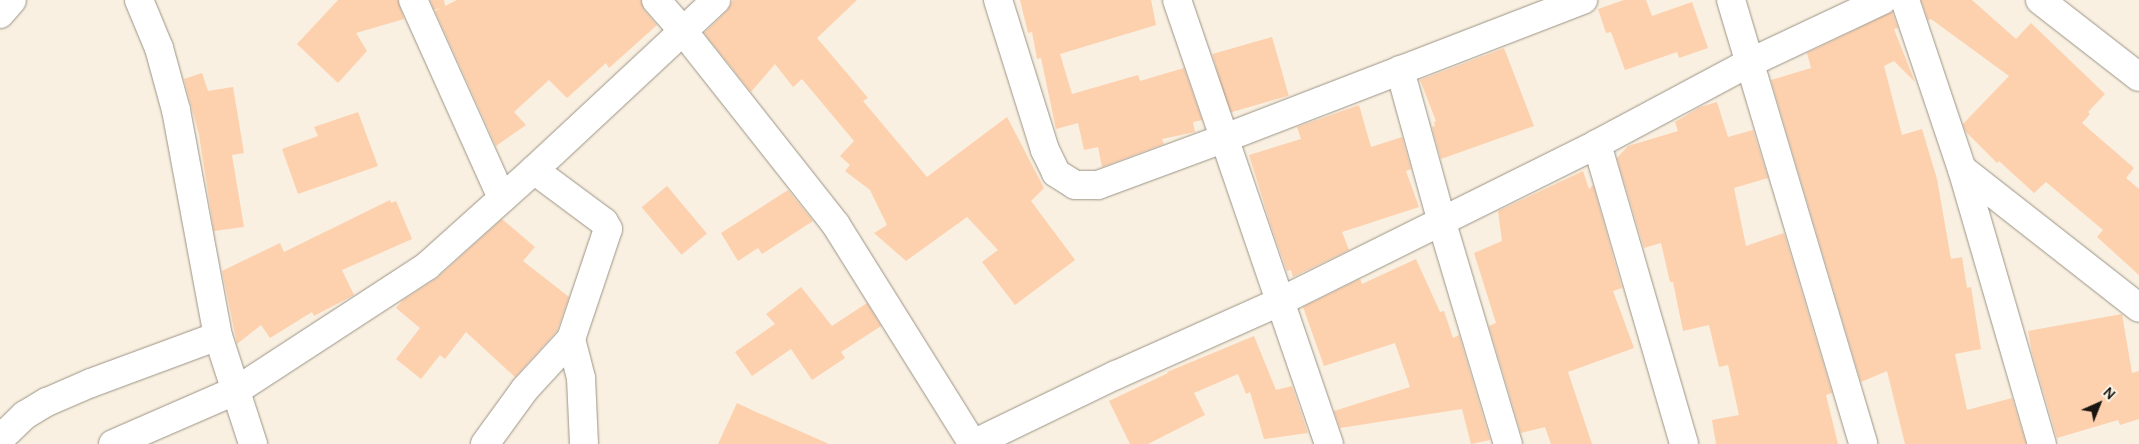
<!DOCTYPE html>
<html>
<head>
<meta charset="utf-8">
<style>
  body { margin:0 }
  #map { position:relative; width:2139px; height:444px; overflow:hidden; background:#f9f0e1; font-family:Manrope,sans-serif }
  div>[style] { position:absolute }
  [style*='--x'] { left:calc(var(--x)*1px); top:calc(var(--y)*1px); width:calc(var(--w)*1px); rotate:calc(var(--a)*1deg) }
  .building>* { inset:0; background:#fdd0ae; transform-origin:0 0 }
  .roads { filter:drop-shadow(0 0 1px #9b9385) drop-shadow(0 0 1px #9b9385) }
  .minor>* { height:28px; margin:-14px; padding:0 14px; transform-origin:14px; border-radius:14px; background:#fff }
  span { translate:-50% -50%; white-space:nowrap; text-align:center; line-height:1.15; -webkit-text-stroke:5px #f9f0e1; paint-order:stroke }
  .north { position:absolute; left:2074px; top:379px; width:50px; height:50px; -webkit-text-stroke:4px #f9f0e1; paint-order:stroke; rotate:44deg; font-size:14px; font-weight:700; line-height:20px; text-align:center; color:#181510 }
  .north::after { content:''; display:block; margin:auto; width:18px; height:22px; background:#181510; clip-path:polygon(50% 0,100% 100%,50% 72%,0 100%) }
</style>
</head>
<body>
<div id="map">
  <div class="building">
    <div style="clip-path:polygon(338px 0,398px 0,404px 19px,356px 33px,367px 51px,338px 83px,297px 44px)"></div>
    <div style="clip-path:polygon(430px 0,444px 0,445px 6px,457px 0,641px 0,644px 10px,657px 25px,609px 68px,606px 63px,567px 98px,549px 80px,514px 112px,526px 125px,496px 146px,435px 11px,441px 8px,434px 10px)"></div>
    <div style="clip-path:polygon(733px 0,857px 0,817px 38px,868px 98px,863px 101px,927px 177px,1007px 117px,1044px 188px,1031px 201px,1075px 260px,1015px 305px,982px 262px,998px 250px,967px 217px,906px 261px,874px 233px,887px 225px,870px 190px,845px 171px,850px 165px,840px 156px,854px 141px,802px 79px,793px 87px,775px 64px,751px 92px,704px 33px,727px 11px)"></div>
    <div style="clip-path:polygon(1020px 0,1151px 0,1156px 25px,1060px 54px,1072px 94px,1138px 75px,1140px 81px,1184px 68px,1202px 120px,1193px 122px,1195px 132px,1162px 139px,1164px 144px,1102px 167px,1098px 147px,1084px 150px,1078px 123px,1056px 129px,1041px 58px,1037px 59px,1032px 32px,1028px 33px)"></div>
    <div style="clip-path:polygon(1624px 0,1646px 0,1652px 16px,1692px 2px,1708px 48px,1679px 58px,1677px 52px,1625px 70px,1611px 32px,1606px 33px,1598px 9px)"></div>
    <div style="clip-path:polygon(1921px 0,1972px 0,2016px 39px,2031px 23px,2105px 94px,2088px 112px,2090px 114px,2082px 123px,2134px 168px,2126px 178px,2139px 189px,2139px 275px,2097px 237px,2103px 230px,2046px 182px,2034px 193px,1999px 161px,1997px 163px,1966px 132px,1963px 124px,2009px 76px,1931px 19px,1928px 20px)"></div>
    <div style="clip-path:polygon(1892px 12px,1898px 28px,1894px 29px,1915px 82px,1894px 61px,1884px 66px,1902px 135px,1922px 129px,1937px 179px,1951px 259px,1962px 257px,1967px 288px,1971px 287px,1981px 349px,1955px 354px,1967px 410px,2012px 398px,2026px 444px,1905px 444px,1887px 371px,1861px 382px,1771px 80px,1811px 68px,1807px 53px)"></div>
    <div style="left:1272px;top:37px;width:61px;height:62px;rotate:74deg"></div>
    <div style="clip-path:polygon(1504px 48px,1534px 126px,1441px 159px,1432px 127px,1435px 126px,1434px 122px,1436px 121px,1420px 80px)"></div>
    <div style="clip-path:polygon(202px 73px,208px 91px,233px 87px,244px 153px,232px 155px,244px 227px,214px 231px,199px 135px,184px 79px)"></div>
    <div style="clip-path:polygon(1717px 102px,1728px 137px,1753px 130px,1768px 178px,1734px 188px,1746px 246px,1784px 233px,1832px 393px,1826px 395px,1838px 444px,1716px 444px,1712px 420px,1739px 415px,1728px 365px,1719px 367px,1709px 325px,1683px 331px,1673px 282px,1670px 282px,1661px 243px,1644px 248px,1617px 158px,1628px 146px,1678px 131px,1675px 122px,1700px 107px)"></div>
    <div style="clip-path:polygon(1359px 105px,1371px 147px,1402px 137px,1411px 169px,1406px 171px,1419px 207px,1342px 232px,1349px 250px,1293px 277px,1291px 270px,1287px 271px,1271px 226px,1249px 155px,1301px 139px,1297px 127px)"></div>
    <div style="clip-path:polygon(358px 112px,378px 166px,298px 194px,282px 149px,318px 136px,314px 127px)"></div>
    <div style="clip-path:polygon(1583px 171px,1589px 189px,1593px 185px,1622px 288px,1613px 291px,1634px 348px,1568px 372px,1592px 444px,1551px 444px,1545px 427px,1521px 433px,1489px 326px,1496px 323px,1474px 253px,1502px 241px,1498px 211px)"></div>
    <div style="left:667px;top:186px;width:62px;height:33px;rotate:50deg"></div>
    <div style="clip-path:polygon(788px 190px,813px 221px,762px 254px,758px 248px,738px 261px,721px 233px)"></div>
    <div style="clip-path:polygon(390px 200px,391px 203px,396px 201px,412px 239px,342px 270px,354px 295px,314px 316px,312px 312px,270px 338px,261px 325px,237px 344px,222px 271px,280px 243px,284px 252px)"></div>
    <div style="clip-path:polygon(502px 219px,535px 247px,523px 261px,569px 297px,557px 331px,515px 377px,466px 332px,445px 359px,440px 355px,421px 379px,396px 359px,420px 328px,396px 308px,403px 300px,437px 278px)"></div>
    <div style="clip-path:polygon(1416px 259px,1440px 312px,1444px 311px,1453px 338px,1459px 335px,1490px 440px,1471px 444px,1462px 409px,1340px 428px,1334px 411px,1410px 387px,1395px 343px,1324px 366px,1303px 307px,1360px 279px,1362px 284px)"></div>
    <div style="clip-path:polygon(801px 287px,832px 326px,867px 303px,881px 326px,841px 352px,845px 358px,812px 380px,791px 349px,752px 376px,735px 352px,775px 324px,766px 314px)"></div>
    <div style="clip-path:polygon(2122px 314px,2132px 373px,2139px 371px,2139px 419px,2120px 425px,2118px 420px,2057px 438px,2032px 353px,2028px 331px)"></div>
    <div style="clip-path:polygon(1254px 336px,1276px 390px,1292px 386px,1308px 433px,1264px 439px,1250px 392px,1246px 394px,1238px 374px,1194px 393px,1205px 415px,1148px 444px,1130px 444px,1109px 401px,1168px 373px,1167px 372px)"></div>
    <div style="clip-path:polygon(737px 403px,754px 411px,829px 444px,718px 444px)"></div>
  </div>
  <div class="roads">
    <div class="minor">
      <div style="--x:139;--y:0;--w:52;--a:67.4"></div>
      <div style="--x:159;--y:48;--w:64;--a:74.7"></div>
      <div style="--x:176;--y:110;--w:230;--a:79.5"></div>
      <div style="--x:218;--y:336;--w:114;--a:72"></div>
      <div style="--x:413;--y:0;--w:217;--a:65.8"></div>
      <div style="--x:656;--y:0;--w:41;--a:48.9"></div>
      <div style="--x:683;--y:31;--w:247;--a:51.7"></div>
      <div style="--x:836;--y:225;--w:258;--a:58"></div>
      <div style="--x:998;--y:0;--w:157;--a:72.6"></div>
      <div style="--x:1045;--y:150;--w:25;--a:64"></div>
      <div style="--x:1056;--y:173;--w:22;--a:32"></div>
      <div style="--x:1075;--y:185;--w:23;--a:0"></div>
      <div style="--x:1098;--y:185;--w:135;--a:-20.3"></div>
      <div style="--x:1225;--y:138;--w:384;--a:-21.1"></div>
      <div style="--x:1177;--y:0;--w:469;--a:71.1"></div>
      <div style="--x:1731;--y:0;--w:463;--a:73.4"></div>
      <div style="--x:1905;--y:0;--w:178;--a:71.4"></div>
      <div style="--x:1962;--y:169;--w:286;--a:73.8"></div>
      <div style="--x:2040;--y:0;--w:125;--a:37.9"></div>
      <div style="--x:0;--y:14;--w:18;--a:-49"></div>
      <div style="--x:1400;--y:70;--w:159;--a:74.6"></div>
      <div style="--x:1442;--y:223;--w:231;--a:73.4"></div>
      <div style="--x:1597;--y:144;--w:312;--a:73.8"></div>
      <div style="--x:1962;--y:169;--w:225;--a:38.1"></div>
      <div style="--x:571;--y:339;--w:40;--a:75.6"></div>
      <div style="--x:581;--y:378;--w:66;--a:87.4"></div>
      <div style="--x:0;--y:439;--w:35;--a:-44"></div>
      <div style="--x:25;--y:415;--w:26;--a:-31"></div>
      <div style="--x:47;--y:402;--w:48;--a:-23.4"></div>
      <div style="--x:91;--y:383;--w:135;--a:-20.3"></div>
      <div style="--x:113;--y:444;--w:135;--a:-23.5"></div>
      <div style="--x:237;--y:390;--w:227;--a:-33.1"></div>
      <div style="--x:427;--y:266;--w:144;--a:-41.9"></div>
      <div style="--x:534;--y:170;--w:249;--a:-43"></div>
      <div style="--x:485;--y:444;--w:68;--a:-54"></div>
      <div style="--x:525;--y:389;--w:68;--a:-47.4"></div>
      <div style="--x:571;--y:339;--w:116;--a:-71.4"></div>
      <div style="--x:608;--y:229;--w:8;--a:-120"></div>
      <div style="--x:604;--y:222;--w:87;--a:-143.4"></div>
      <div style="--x:973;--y:444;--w:159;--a:-25.8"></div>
      <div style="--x:1116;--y:375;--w:179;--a:-24.1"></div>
      <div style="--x:1279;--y:302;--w:355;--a:-26.4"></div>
      <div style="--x:1597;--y:144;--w:172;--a:-28.1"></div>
      <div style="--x:1749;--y:63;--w:148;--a:-25.2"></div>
    </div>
  </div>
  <div class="north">N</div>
</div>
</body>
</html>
